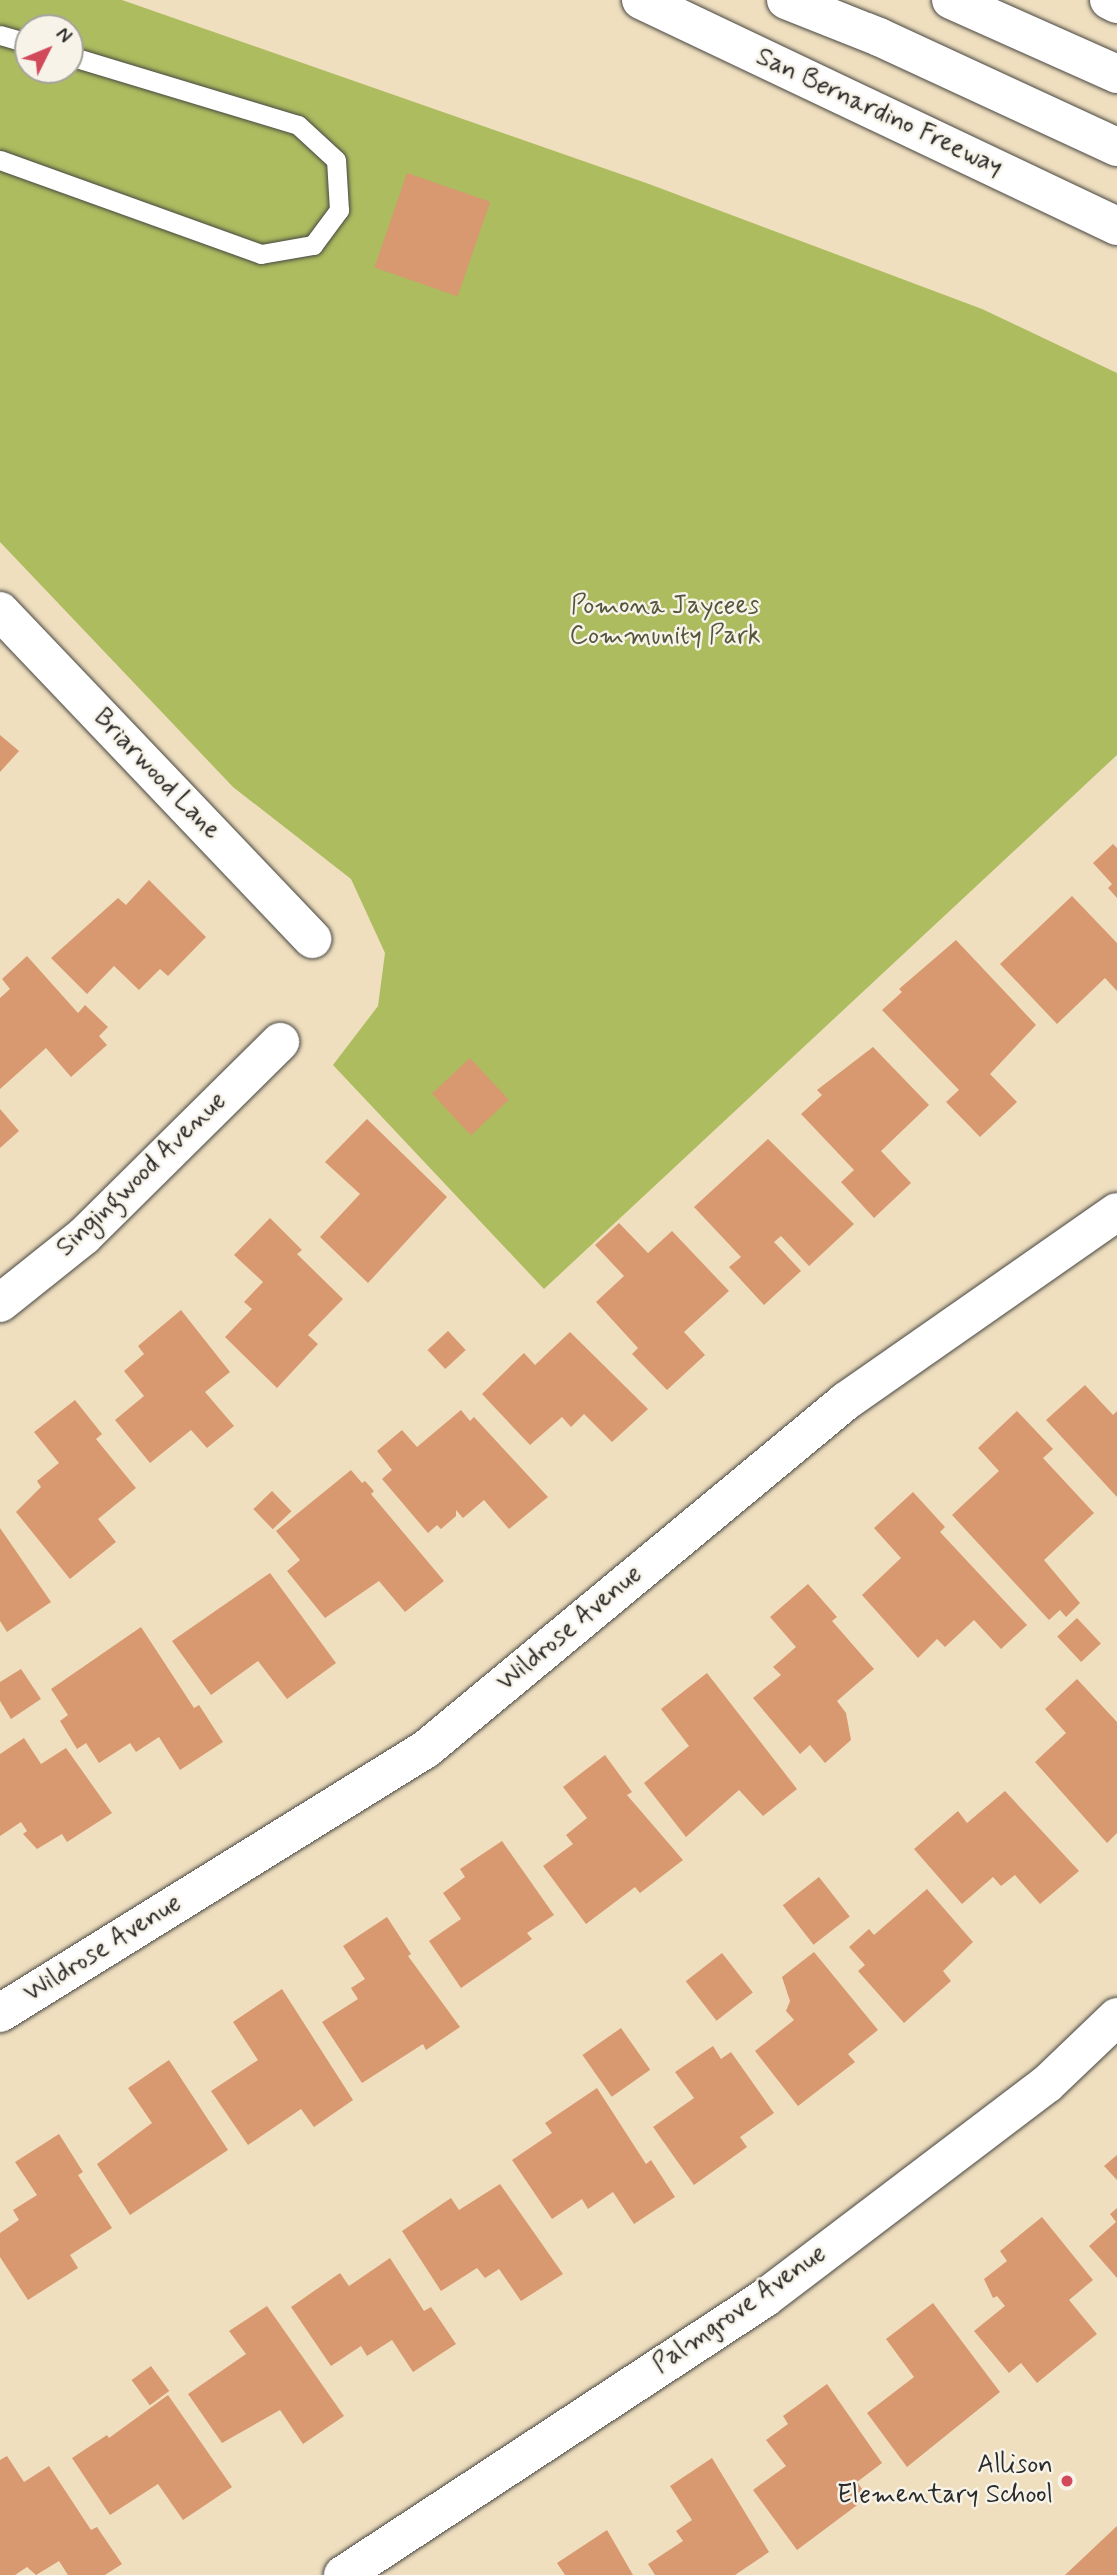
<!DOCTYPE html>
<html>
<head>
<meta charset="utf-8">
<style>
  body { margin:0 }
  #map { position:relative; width:1117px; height:2575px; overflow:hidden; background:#efdfbf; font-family:Mynerve,sans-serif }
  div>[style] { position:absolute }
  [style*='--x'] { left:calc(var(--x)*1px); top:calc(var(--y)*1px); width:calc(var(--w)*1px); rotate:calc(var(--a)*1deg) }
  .green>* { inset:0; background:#acbc5f }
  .building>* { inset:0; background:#d89970; transform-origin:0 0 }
  .roads { filter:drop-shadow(0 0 2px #484641) drop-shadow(0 0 2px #484641) }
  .lane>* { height:19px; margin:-9.5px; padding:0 9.5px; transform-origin:9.5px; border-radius:9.5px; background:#fff }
  .street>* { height:38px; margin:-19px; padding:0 19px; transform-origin:19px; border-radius:19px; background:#fff }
  .highway>* { height:38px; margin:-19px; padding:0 19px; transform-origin:19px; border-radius:19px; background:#fff }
  .dots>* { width:19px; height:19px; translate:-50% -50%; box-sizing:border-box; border:4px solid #f7f3e8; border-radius:50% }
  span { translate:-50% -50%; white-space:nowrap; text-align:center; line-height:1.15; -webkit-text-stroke:5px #f7f3e8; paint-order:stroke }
  .street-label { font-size:26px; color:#2b2b2b }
  .park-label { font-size:26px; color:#52563b }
  .poi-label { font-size:26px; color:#2b2b2b }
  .right { translate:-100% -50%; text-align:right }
  .north { position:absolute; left:14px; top:14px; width:70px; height:70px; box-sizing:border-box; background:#f7f3e8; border:2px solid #a5a39c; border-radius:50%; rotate:47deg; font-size:19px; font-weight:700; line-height:28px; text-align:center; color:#2b2b2b }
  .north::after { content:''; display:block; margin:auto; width:24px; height:32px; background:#d1495b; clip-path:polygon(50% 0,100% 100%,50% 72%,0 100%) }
</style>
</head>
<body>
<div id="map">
  <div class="green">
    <div style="clip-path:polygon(evenodd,0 0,122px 0,649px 184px,982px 309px,1117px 373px,1117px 755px,544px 1289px,333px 1065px,378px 1006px,385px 953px,351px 879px,233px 787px,0 542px,0 0,28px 28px,70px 28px,70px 70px,28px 70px,28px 28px)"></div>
  </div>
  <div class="building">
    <div style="left:407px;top:173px;width:88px;height:100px;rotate:19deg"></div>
    <div style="clip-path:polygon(0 735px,19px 751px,0 772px)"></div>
    <div style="clip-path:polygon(1113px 844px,1117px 848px,1117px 898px,1108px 888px,1112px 884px,1093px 863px)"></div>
    <div style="clip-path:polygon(149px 880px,206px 937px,168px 976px,160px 969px,139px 990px,114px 966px,87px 994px,51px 958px,118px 898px,126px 905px)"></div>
    <div style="clip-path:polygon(1072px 896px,1117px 943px,1117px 991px,1105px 978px,1057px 1024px,1000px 964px)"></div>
    <div style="clip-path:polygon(956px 940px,1036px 1025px,990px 1074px,1017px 1102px,980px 1137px,946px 1102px,959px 1090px,882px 1010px,902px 992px,899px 989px)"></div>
    <div style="clip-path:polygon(27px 956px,78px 1013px,85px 1005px,108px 1027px,99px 1036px,107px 1045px,71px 1077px,46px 1048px,0 1089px,0 998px,10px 989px,2px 979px)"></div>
    <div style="clip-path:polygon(873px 1047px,929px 1105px,881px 1151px,911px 1183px,874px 1218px,841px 1182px,854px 1170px,801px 1114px,822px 1095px,817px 1090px)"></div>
    <div style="left:470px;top:1058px;width:57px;height:52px;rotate:47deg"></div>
    <div style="clip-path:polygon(0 1109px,19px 1131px,0 1148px)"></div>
    <div style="clip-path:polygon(367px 1119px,447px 1197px,368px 1283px,320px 1237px,360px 1194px,325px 1162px)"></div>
    <div style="clip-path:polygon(768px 1139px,854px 1224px,809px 1266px,781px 1236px,774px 1242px,801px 1271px,764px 1305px,729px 1267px,741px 1257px,694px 1207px)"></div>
    <div style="clip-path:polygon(270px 1218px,302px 1250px,297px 1254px,343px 1299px,308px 1335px,318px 1344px,277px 1388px,225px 1337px,252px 1309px,244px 1302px,263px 1282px,234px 1255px)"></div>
    <div style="clip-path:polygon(619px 1223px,648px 1253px,672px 1231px,729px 1291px,684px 1332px,705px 1355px,667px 1390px,632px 1354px,638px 1348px,596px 1302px,624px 1276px,595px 1245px)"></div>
    <div style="clip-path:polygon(181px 1310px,230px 1372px,205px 1392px,234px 1426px,207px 1448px,191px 1430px,150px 1463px,115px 1420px,144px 1396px,124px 1371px,144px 1354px,138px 1346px)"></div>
    <div style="left:448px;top:1331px;width:26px;height:28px;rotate:47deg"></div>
    <div style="clip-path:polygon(570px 1332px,648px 1409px,612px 1442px,584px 1414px,571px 1427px,562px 1417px,530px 1445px,482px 1394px,524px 1353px,535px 1365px)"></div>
    <div style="clip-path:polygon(1085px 1385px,1113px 1415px,1117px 1411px,1117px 1497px,1046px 1420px)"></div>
    <div style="clip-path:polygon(75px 1400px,102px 1434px,96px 1439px,136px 1488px,98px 1519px,116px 1542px,70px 1579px,16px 1512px,41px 1487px,37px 1481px,59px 1463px,34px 1432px)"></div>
    <div style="clip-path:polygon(461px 1410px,470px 1421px,474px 1417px,548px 1497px,509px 1529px,484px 1500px,463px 1518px,456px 1510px,456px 1516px,441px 1529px,437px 1525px,428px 1533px,382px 1479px,392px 1470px,377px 1451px,402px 1430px,417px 1447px)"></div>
    <div style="clip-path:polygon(1017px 1411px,1053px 1449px,1043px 1458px,1094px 1513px,1044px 1560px,1080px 1603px,1066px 1617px,1060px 1610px,1049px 1620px,952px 1515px,999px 1471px,978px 1448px)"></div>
    <div style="clip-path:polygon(351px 1470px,362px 1483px,365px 1481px,374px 1491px,371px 1494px,444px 1581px,405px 1612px,379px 1581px,325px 1618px,287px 1571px,300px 1560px,276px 1531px)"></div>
    <div style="left:272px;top:1491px;width:28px;height:26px;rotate:46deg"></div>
    <div style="clip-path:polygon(913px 1492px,945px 1527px,940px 1532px,1027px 1625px,1001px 1649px,974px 1620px,945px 1647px,937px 1639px,918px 1658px,862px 1595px,901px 1558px,874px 1528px)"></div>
    <div style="clip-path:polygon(0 1528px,51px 1602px,7px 1632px,0 1621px)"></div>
    <div style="clip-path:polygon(270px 1573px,336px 1663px,287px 1699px,258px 1661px,211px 1695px,172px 1641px)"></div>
    <div style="clip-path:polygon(808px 1584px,837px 1617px,832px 1621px,874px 1669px,837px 1701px,846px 1713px,851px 1740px,825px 1763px,810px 1745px,800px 1754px,753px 1698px,781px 1675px,773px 1667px,796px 1647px,770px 1617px)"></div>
    <div style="left:1077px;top:1618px;width:35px;height:27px;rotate:47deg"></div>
    <div style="clip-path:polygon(141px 1627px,194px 1708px,199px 1705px,223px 1742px,180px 1770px,159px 1737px,136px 1752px,130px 1743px,99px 1763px,86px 1743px,77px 1749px,60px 1721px,68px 1715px,51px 1689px)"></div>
    <div style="clip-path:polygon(21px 1669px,41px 1699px,11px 1719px,0 1701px,0 1682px)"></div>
    <div style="clip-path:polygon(707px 1673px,797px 1789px,763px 1816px,739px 1790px,686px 1837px,644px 1783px,689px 1746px,661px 1709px)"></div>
    <div style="clip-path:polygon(1077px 1679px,1117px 1722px,1117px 1833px,1107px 1843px,1035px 1762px,1066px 1733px,1045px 1709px)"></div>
    <div style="clip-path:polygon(24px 1738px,41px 1764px,66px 1748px,112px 1813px,67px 1842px,62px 1834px,37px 1849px,23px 1834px,27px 1831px,21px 1822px,0 1836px,0 1754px)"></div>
    <div style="clip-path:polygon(605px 1755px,632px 1792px,627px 1795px,683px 1860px,640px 1893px,635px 1887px,586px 1924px,543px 1866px,573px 1844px,566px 1835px,587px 1818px,563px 1787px)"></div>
    <div style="clip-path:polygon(1005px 1791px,1079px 1871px,1040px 1904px,1015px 1875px,1001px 1886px,993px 1877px,962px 1904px,914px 1849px,958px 1811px,967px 1823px)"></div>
    <div style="clip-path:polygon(502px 1841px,554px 1915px,527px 1933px,532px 1939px,461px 1988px,429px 1941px,461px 1919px,443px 1893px,465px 1877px,460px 1869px)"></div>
    <div style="left:819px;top:1877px;width:50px;height:46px;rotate:52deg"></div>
    <div style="clip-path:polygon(927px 1889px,973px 1942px,943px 1971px,951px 1981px,904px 2023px,858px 1971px,865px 1965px,849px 1947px,869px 1929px,874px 1935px)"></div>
    <div style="clip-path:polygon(387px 1917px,411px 1954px,408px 1956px,460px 2027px,426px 2050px,423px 2044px,362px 2083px,322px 2022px,358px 1999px,351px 1988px,365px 1979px,343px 1946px)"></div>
    <div style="clip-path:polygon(814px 1952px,878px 2030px,848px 2054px,855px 2062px,798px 2106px,755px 2051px,794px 2020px,786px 2011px,790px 2001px,782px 1977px)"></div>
    <div style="left:722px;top:1953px;width:50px;height:46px;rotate:52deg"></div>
    <div style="clip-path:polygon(282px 1989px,353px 2100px,314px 2127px,301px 2109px,248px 2145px,211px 2091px,258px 2060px,233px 2022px)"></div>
    <div style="left:621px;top:2028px;width:51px;height:47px;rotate:55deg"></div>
    <div style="clip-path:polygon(713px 2046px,721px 2059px,731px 2052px,774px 2113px,740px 2137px,747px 2147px,694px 2185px,653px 2127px,694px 2098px,675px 2072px)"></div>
    <div style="clip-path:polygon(169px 2060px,228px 2150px,130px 2215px,97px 2164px,152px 2123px,128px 2088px)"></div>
    <div style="clip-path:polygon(597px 2088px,646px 2164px,651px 2160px,675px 2197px,634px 2224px,613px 2192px,588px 2209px,582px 2199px,552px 2219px,512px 2160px,552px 2133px,545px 2123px)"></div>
    <div style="clip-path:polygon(59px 2134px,83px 2172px,78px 2175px,112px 2228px,70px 2255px,78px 2268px,28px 2300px,0 2257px,0 2233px,19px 2220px,13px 2210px,37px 2195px,15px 2162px)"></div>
    <div style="clip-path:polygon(1117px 2155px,1117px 2180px,1104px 2166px)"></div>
    <div style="clip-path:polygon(500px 2184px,563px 2274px,521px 2301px,499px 2269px,485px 2278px,477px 2268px,441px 2291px,402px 2231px,451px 2198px,459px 2210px)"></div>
    <div style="clip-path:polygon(1117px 2208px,1117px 2278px,1089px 2246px,1116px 2222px,1110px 2214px)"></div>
    <div style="clip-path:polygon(1042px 2217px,1093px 2280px,1069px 2300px,1097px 2334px,1037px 2383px,1021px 2363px,1009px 2373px,974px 2331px,1005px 2306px,997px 2296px,993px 2298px,984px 2279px,1007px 2261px,1000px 2251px)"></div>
    <div style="clip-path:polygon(390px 2258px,424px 2311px,431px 2307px,456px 2344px,413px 2372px,392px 2340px,367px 2356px,361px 2346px,331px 2366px,291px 2307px,340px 2273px,349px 2286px)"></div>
    <div style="clip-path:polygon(933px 2303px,1000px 2392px,907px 2467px,867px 2413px,914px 2377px,886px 2339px)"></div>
    <div style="clip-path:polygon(267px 2306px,344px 2416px,303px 2444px,280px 2410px,222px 2443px,188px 2394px,246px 2354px,229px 2331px)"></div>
    <div style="left:151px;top:2366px;width:31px;height:24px;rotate:54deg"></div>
    <div style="clip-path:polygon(827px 2384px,882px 2463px,857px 2482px,868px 2497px,797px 2550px,753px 2490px,786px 2466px,766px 2440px,788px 2424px,783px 2416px)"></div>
    <div style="clip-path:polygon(168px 2395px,232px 2487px,183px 2520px,158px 2484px,110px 2515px,72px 2458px,107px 2435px,109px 2438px)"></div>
    <div style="clip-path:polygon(7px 2456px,24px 2482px,49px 2466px,91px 2530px,97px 2527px,122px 2564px,105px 2575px,68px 2575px,59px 2561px,36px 2575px,27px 2567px,15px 2575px,0 2575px,0 2460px)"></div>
    <div style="clip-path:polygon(712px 2458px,769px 2552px,735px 2575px,655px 2575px,648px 2564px,683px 2541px,676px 2531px,692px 2520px,670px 2486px)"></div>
    <div style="clip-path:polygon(1117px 2526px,1117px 2575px,1065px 2575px)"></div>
    <div style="clip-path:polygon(607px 2530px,633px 2575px,565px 2575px,557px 2563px)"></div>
  </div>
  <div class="roads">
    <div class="lane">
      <div style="--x:0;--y:35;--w:29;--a:16"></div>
      <div style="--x:0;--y:160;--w:277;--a:19.8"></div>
      <div style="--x:261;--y:254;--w:53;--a:-9.8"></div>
      <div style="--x:313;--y:245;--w:44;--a:-53.4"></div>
      <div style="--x:339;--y:210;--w:50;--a:-93.4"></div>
      <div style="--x:336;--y:160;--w:52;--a:-137.4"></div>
      <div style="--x:298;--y:125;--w:238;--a:-163.2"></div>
    </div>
    <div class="street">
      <div style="--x:0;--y:611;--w:453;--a:46.4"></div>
      <div style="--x:0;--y:1303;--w:107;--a:-38.6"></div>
      <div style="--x:84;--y:1236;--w:276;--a:-44.7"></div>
      <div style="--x:0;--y:2013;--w:501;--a:-31.79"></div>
      <div style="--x:426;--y:1749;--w:545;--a:-39.64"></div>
      <div style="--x:846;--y:1401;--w:330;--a:-34.9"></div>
      <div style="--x:343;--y:2575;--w:505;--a:-33.28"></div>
      <div style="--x:765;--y:2298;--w:354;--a:-37.2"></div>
      <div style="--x:1047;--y:2084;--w:97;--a:-43.7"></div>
    </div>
    <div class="highway">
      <div style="--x:641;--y:0;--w:527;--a:25.4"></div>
      <div style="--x:786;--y:0;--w:100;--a:21.7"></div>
      <div style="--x:879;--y:37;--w:262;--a:24.8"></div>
      <div style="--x:951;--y:0;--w:182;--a:24"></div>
      <div style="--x:1109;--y:0;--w:9;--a:27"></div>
    </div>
  </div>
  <div class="dots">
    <div style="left:1067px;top:2481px;background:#d1495b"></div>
  </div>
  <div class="street-label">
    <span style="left:879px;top:113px;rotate:25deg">San Bernardino Freeway</span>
    <span style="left:156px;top:775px;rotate:46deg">Briarwood Lane</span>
    <span style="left:142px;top:1175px;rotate:-44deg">Singingwood Avenue</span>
    <span style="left:570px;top:1629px;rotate:-40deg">Wildrose Avenue</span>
    <span style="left:103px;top:1949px;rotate:-32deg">Wildrose Avenue</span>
    <span style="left:740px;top:2310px;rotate:-35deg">Palmgrove Avenue</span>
  </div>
  <div class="park-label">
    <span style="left:665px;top:622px">Pomona Jaycees<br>Community Park</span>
  </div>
  <div class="poi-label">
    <span class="right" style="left:1053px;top:2481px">Allison<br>Elementary School</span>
  </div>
  <div class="north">N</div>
</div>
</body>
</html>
